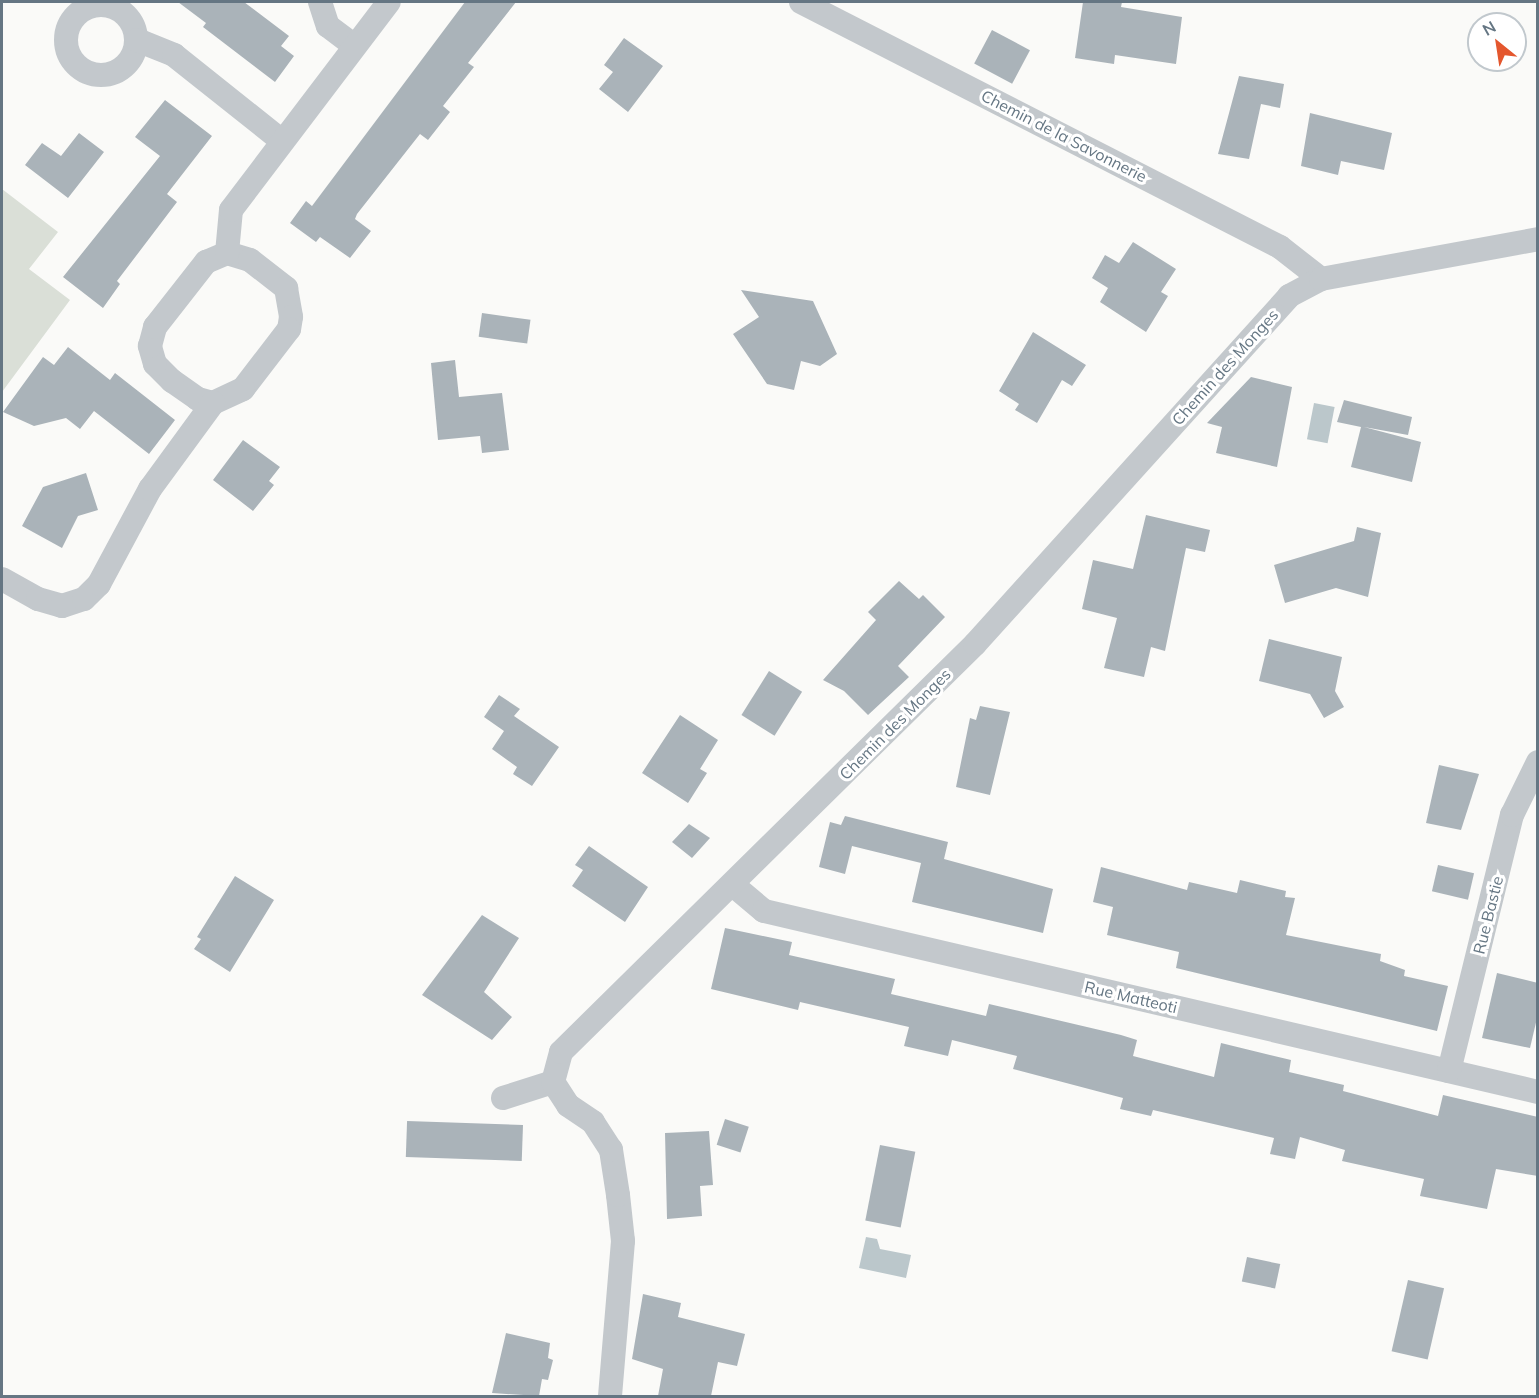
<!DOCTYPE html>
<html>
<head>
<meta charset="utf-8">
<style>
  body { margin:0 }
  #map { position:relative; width:1539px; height:1398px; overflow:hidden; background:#fafaf8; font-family:Mulish,sans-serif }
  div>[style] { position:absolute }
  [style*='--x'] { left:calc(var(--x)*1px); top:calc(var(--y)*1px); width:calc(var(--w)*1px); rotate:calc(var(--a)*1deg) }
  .green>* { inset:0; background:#dadfd7 }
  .water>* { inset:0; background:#bbc7cb; transform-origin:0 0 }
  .building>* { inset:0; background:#aab3b9; transform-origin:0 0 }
  .street>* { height:24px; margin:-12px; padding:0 12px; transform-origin:12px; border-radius:12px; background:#c3c8cc }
  .street>.ring { margin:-12px; padding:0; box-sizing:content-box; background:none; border:24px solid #c3c8cc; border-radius:50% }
  span { translate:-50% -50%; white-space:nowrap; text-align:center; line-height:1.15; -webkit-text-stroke:6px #fff; paint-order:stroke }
  .street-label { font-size:16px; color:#657683 }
  .frame { position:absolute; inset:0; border:3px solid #657683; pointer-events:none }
  .north { position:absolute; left:1467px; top:12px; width:60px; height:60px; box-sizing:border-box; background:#fff; border:2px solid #c1c8cd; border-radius:50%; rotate:330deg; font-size:16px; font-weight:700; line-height:24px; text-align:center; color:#657683 }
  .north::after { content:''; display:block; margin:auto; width:21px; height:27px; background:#e4572e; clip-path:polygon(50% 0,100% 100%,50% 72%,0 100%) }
</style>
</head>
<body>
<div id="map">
  <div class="green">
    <div style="clip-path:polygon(2px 189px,58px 232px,29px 269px,70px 300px,2px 392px)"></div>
  </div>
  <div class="water">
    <div style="left:1314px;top:403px;width:21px;height:37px;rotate:11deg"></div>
    <div style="clip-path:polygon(866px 1237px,877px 1239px,880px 1249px,911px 1255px,906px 1278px,859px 1268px)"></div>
  </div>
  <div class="building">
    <div style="clip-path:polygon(178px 2px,244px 2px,289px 36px,281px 46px,294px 56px,275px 82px,203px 27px,206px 23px)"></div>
    <div style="clip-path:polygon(465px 2px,516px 2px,468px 63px,474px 67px,443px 106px,450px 112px,428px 140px,420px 134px,357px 214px,355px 219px,371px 231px,350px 258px,320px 237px,316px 242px,290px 223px,306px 201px,312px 206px)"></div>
    <div style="clip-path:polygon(1083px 2px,1122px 2px,1121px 7px,1182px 17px,1176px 64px,1115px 55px,1114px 64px,1075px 58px)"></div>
    <div style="left:992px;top:30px;width:43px;height:38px;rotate:28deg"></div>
    <div style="clip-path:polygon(624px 38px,663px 66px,628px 112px,599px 89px,613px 72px,604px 65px)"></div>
    <div style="clip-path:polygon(1239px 76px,1284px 84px,1280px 108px,1261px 104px,1249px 159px,1218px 154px)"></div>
    <div style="clip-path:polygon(165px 100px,212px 136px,167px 194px,177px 202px,117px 281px,120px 284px,103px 308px,63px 277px,160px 156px,135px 137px)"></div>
    <div style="clip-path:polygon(1310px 113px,1392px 133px,1384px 170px,1341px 161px,1338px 175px,1301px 166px)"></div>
    <div style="clip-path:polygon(79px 133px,104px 152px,68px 198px,25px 165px,42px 143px,61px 156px)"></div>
    <div style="clip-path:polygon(1133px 242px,1176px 269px,1161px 292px,1168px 296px,1146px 332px,1100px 302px,1108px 288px,1092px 278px,1105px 255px,1119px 263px)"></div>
    <div style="clip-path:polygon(741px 290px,813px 301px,837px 354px,820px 366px,801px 361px,794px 390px,767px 384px,733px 334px,759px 317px)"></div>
    <div style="left:482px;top:313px;width:49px;height:24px;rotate:8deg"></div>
    <div style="clip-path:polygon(1033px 332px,1086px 365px,1072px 386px,1062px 380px,1037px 423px,1015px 410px,1019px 404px,999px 391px)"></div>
    <div style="clip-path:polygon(68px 347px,110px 380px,115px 373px,175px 420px,149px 454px,94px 411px,80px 429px,66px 418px,34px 426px,3px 412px,43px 357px,54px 365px)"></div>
    <div style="clip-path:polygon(455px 360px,459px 397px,502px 393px,509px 450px,482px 453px,480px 436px,438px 440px,431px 363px)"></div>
    <div style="clip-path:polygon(1251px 377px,1292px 387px,1277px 467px,1216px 453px,1222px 427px,1207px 423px)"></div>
    <div style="clip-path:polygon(1344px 400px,1412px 417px,1408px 435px,1364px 427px,1421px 442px,1412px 482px,1351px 467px,1361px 427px,1337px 422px)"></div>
    <div style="clip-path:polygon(243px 440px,280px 467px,269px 481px,274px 485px,253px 511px,213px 480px)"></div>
    <div style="clip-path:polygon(86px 473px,98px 510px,78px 516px,62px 548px,22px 526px,43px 487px)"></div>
    <div style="clip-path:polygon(1146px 515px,1210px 530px,1205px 552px,1186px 548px,1165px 651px,1151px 647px,1144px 677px,1104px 668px,1117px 618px,1082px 609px,1093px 560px,1133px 569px)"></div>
    <div style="clip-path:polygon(1357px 527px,1381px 533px,1368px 597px,1336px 588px,1285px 603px,1274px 565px,1354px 541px)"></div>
    <div style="clip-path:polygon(899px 581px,919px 599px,923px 595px,945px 617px,898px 666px,909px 677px,868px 715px,844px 691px,823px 680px,876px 620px,868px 612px)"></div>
    <div style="clip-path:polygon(1269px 639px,1342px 657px,1335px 691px,1344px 707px,1324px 718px,1310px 694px,1259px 681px)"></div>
    <div style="left:769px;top:671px;width:39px;height:52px;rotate:32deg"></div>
    <div style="clip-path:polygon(499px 695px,520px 709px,514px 716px,559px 747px,532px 786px,513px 774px,517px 767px,492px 749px,504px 731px,484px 717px)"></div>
    <div style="clip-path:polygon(980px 706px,1010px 712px,990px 795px,956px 787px,970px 718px,976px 720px)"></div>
    <div style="clip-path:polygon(680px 715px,718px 740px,700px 769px,707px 773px,688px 803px,642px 773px)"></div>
    <div style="clip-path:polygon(1439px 765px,1479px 774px,1461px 830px,1426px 823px)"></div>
    <div style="clip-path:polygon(845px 816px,948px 842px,944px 859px,1053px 889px,1043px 933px,912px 902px,921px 863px,852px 846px,845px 874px,819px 867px,830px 822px,841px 825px)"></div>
    <div style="clip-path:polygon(689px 824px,710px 838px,692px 858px,672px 842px)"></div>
    <div style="clip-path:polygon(589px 846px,648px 887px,625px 922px,572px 886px,583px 870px,575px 865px)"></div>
    <div style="left:1438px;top:865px;width:37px;height:27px;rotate:13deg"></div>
    <div style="clip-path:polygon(1101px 867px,1187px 890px,1189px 882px,1237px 893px,1240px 880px,1286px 891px,1285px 897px,1295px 898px,1286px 935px,1381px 954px,1380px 961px,1405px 970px,1404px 976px,1448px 986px,1437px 1031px,1176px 968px,1179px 952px,1107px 935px,1113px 907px,1093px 902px)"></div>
    <div style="clip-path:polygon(235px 876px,274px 900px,230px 972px,194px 949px,201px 939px,197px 937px)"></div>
    <div style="clip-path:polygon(482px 915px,519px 938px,484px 992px,512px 1017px,492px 1040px,422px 995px)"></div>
    <div style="clip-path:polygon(725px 928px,792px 942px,789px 955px,895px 979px,891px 994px,986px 1016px,989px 1004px,1121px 1035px,1137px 1040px,1133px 1056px,1214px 1077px,1221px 1043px,1291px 1060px,1289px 1072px,1344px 1085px,1343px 1091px,1438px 1116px,1443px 1095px,1538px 1117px,1538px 1176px,1496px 1169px,1487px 1209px,1420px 1196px,1424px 1179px,1342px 1161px,1345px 1150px,1300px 1137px,1295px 1159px,1270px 1154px,1274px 1138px,1153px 1110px,1151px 1116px,1120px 1109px,1123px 1098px,1013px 1069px,1017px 1056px,952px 1040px,948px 1056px,904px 1046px,909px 1027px,800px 1002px,798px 1010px,711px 989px)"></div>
    <div style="clip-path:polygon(1497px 973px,1538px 983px,1538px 1014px,1530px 1048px,1482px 1038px)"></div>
    <div style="left:725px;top:1119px;width:25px;height:27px;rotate:18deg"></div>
    <div style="left:523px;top:1125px;width:36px;height:116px;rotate:92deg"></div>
    <div style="clip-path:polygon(709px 1131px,713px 1185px,700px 1186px,702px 1216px,667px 1219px,665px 1133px)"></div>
    <div style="left:880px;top:1145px;width:36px;height:77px;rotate:11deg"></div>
    <div style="left:1247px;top:1257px;width:34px;height:25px;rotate:12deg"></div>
    <div style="left:1408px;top:1280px;width:37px;height:73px;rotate:13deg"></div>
    <div style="clip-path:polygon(643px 1294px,681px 1303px,678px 1317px,745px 1334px,737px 1366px,718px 1362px,711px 1396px,658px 1396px,663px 1369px,632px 1359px)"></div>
    <div style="clip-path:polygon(506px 1333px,550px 1343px,548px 1358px,553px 1360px,548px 1380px,542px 1379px,539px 1396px,492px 1393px)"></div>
  </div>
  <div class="street">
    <div style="--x:320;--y:2;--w:25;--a:72"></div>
    <div style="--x:328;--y:26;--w:31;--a:37"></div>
    <div style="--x:801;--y:2;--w:538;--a:27.09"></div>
    <div style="--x:1280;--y:247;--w:52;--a:38"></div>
    <div class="ring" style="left:66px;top:5px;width:46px;height:46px"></div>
    <div style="--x:137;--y:40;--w:40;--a:22"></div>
    <div style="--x:174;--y:55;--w:137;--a:38.5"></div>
    <div style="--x:227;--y:253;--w:24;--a:17"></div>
    <div style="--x:250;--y:260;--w:46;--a:37.9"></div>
    <div style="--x:286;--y:288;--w:29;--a:80"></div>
    <div style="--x:291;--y:317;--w:12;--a:99"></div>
    <div style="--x:289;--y:329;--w:76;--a:127.5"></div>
    <div style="--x:243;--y:389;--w:33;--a:155"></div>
    <div style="--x:213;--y:403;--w:16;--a:-165"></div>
    <div style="--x:198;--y:399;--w:32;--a:-145"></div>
    <div style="--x:172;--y:381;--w:24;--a:-135"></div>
    <div style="--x:155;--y:364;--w:19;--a:-106"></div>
    <div style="--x:150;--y:346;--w:20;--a:-75"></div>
    <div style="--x:155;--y:327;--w:83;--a:-51.9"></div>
    <div style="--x:206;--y:262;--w:23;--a:-23"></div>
    <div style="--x:227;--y:253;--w:43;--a:-84.7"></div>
    <div style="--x:231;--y:210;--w:261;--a:-52.8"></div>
    <div style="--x:2;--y:579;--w:41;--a:29.1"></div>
    <div style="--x:38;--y:599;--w:25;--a:16"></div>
    <div style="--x:62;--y:606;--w:23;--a:-18"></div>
    <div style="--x:84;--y:599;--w:21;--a:-45"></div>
    <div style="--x:99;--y:584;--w:108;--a:-61.8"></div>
    <div style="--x:150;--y:489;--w:107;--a:-53.8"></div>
    <div style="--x:733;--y:885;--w:40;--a:40"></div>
    <div style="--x:764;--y:911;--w:795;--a:13.16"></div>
    <div style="--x:1449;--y:1071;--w:264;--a:-76.2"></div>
    <div style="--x:1512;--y:815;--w:59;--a:-63.9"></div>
    <div style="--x:503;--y:1098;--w:52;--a:-17.7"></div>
    <div style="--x:610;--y:1396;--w:156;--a:-85.2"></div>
    <div style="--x:623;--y:1241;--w:46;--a:-96.2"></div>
    <div style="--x:618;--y:1195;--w:46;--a:-98.8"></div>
    <div style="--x:611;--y:1150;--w:33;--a:-123"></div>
    <div style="--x:593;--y:1122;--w:30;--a:-146"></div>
    <div style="--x:568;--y:1105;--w:27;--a:-123"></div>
    <div style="--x:553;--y:1082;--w:31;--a:-75"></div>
    <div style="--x:561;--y:1052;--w:581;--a:-44.58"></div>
    <div style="--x:975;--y:644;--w:469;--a:-47.9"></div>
    <div style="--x:1289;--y:296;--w:36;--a:-28"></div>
    <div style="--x:1321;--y:279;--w:221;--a:-10.4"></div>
  </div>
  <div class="street-label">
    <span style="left:1064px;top:136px;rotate:27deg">Chemin de la Savonnerie</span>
    <span style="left:1225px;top:367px;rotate:-48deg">Chemin des Monges</span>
    <span style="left:895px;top:724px;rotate:-45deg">Chemin des Monges</span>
    <span style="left:1488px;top:915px;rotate:-76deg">Rue Bastie</span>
    <span style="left:1131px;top:997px;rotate:13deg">Rue Matteoti</span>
  </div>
  <div class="frame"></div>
  <div class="north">N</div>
</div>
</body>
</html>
